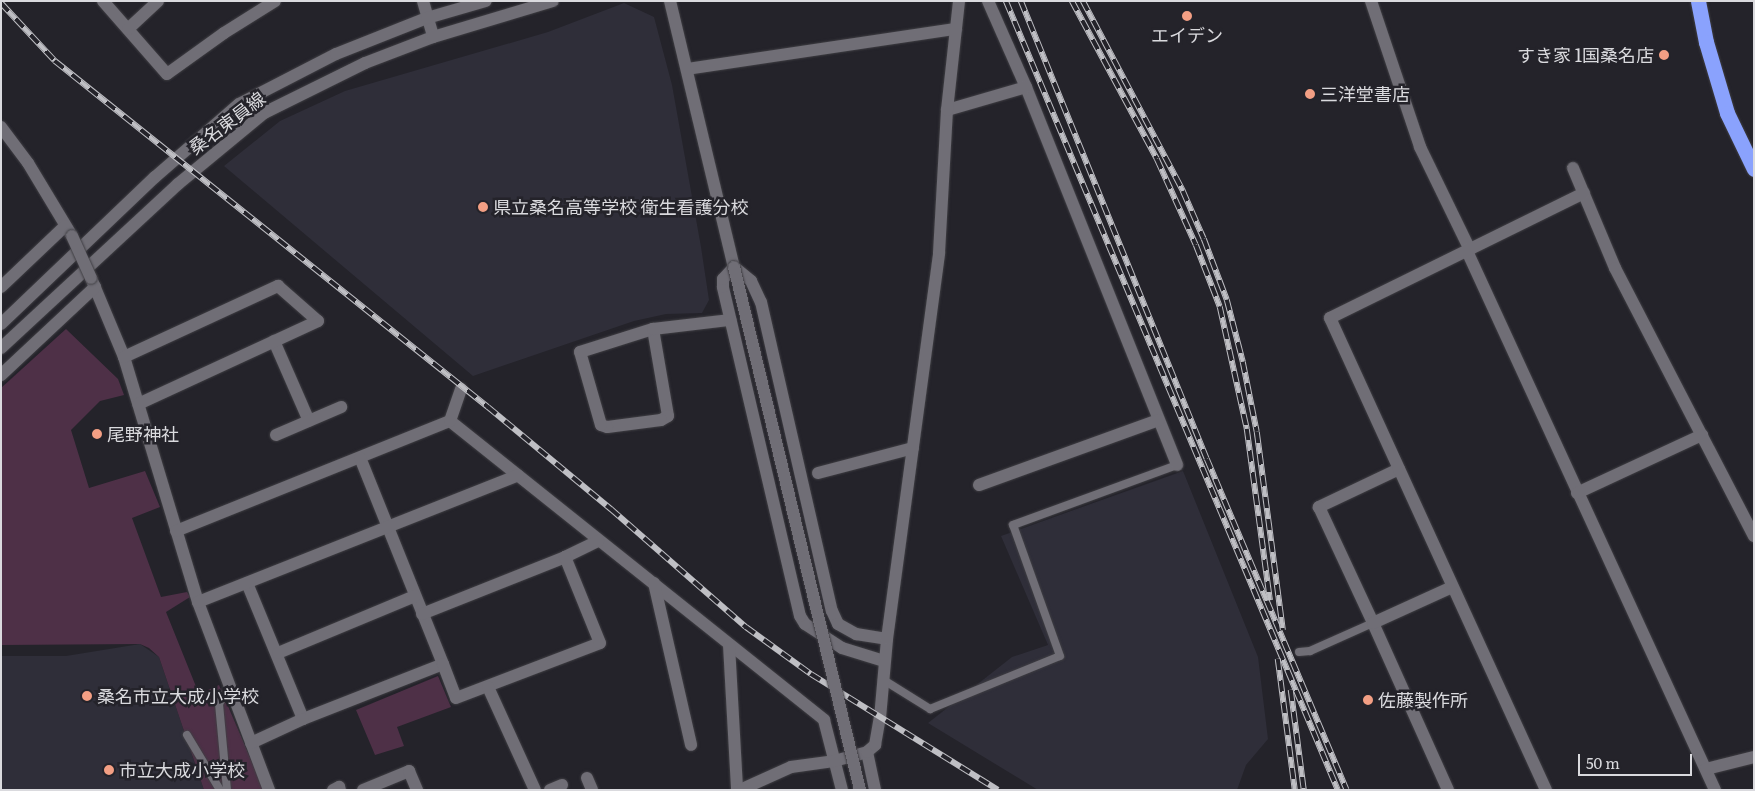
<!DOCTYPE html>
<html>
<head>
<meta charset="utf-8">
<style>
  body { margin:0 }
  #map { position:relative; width:1755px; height:791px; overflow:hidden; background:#24232a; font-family:Literata,"Noto Sans JP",serif }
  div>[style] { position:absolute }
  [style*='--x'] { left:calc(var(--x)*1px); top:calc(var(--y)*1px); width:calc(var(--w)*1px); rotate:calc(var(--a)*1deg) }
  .built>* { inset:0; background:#2f2e39 }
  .green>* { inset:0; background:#4e3047 }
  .roads { filter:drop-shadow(0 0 1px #3f3e43) drop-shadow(0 0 1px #3f3e43) }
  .lane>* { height:8px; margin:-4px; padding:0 4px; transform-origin:4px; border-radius:4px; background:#706e76 }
  .street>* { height:12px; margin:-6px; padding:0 6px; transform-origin:6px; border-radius:6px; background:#706e76 }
  .secondary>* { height:12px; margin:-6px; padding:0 6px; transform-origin:6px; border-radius:6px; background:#706e76 }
  .highway>* { height:15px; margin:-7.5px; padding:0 7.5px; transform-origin:7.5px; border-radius:7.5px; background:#8aa2fd }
  .rail>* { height:5.5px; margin-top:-2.75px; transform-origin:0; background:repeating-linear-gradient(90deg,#24232a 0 11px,#bfbfc4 0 22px); box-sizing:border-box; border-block:1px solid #bfbfc4 }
  .bridges { filter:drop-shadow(0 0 1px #3f3e43) drop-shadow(0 0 1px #3f3e43) }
  .street-bridge>* { height:12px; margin:-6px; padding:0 6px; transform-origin:6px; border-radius:6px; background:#706e76 }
  .secondary-bridge>* { height:12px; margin:-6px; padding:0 6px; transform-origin:6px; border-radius:6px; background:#706e76 }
  .dots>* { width:14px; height:14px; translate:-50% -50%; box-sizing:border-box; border:2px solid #24232a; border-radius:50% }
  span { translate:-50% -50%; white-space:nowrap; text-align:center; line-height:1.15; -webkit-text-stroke:5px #24232a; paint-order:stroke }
  .poi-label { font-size:18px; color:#dadade }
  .right { translate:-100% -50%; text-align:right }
  .left { translate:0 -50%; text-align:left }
  .street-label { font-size:18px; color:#dadade }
  .frame { position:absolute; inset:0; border:2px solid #dadade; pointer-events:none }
  .scale { position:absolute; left:1578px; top:754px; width:114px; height:22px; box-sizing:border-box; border:2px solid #dadade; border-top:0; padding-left:6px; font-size:15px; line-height:18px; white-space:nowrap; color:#dadade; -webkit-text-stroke:4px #24232a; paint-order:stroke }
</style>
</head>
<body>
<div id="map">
  <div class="built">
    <div style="clip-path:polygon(624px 3px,654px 17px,672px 85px,701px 247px,709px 300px,702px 313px,666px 314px,634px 321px,473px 376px,224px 166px,280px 121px,345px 91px,548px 32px)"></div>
    <div style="clip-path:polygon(1183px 471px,1258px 657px,1268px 739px,1246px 765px,1237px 790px,1038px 790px,928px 723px,1012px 657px,1048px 645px,1001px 536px)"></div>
    <div style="clip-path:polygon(140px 644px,159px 657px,204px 790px,1px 790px,1px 656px,66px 656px)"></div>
  </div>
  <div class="green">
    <div style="clip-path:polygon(66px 329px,118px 379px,124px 395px,100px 401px,71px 430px,89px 488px,145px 471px,160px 507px,132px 518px,161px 597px,187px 592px,190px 597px,166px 612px,199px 694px,219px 685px,264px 790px,204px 790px,159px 657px,149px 648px,140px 644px,1px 645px,1px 388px)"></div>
    <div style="clip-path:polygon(438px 676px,451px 707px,397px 727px,404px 746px,375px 755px,356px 710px)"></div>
  </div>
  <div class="roads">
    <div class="lane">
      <div style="--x:1299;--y:652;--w:11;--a:-5"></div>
      <div style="--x:1310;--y:651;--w:69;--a:-24"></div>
      <div style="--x:882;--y:679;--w:57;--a:32"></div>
      <div style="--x:930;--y:709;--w:140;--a:-22.2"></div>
      <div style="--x:1060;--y:656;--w:139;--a:-109.7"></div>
      <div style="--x:1013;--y:525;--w:175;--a:-20.1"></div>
      <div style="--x:187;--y:735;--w:64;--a:59"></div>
      <div style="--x:227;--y:790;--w:86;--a:-95.3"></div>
      <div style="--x:219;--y:704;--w:21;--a:-61"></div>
    </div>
    <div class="street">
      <div style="--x:103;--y:1;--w:97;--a:48.8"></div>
      <div style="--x:167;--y:74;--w:70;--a:-35.7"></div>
      <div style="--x:224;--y:33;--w:60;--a:-32.1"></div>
      <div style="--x:423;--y:1;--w:37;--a:74"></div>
      <div style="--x:988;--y:1;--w:94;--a:66.2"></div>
      <div style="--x:1026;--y:87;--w:407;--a:68.2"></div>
      <div style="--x:1371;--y:1;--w:154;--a:71.4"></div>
      <div style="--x:1420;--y:147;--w:114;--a:64.1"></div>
      <div style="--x:128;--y:29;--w:41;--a:-43"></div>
      <div style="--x:687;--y:69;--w:272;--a:-8.5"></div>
      <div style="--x:947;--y:110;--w:82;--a:-16.2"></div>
      <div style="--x:1;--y:127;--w:45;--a:53.1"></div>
      <div style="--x:28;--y:163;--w:85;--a:58.9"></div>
      <div style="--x:1573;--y:168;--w:108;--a:67.2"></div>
      <div style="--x:1615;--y:268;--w:302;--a:62.6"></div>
      <div style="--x:1467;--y:251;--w:593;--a:65.29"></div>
      <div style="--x:91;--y:278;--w:86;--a:67.3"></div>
      <div style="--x:124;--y:357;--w:256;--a:73.2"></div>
      <div style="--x:198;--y:602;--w:201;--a:69.3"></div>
      <div style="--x:1;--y:287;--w:88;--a:-43.6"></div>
      <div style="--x:653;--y:329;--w:88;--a:80.2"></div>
      <div style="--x:668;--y:416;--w:8;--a:150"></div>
      <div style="--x:661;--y:420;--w:54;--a:172.6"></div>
      <div style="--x:607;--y:427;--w:6;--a:-162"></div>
      <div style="--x:601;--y:425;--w:76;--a:-106"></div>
      <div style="--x:580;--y:352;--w:77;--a:-17.5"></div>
      <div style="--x:653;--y:329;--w:78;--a:-6.7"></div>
      <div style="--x:274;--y:341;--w:87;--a:66.4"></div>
      <div style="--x:124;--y:357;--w:170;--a:-24.8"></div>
      <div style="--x:278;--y:286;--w:53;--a:41.2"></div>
      <div style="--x:318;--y:321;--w:198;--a:155.2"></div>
      <div style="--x:1;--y:375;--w:129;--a:-43.1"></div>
      <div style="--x:450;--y:421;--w:479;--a:38.6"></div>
      <div style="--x:824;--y:720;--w:72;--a:75.6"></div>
      <div style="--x:276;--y:435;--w:71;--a:-23.3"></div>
      <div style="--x:1399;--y:469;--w:89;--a:154.6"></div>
      <div style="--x:1319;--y:507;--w:128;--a:65"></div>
      <div style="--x:1373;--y:623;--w:183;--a:65.8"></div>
      <div style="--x:818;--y:473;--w:98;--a:-14.7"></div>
      <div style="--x:979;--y:485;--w:191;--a:-19.9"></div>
      <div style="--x:1577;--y:493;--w:138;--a:-24.9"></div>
      <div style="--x:176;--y:531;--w:295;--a:-21.9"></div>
      <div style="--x:450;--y:421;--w:34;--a:-71"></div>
      <div style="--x:247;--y:583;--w:147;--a:67.6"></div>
      <div style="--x:303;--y:719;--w:150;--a:-21.4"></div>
      <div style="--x:443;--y:664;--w:222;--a:-111.9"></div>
      <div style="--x:654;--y:583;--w:166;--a:77.1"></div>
      <div style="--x:198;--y:602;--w:344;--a:-21.6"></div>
      <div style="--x:422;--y:614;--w:154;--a:-21.7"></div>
      <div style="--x:565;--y:557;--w:37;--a:-26"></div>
      <div style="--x:1373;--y:623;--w:87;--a:-24.5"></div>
      <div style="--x:729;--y:645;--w:145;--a:86.8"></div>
      <div style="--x:278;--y:653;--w:148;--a:-22.6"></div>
      <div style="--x:884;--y:661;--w:44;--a:-162.8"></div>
      <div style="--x:842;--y:648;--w:44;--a:-147"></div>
      <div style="--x:805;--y:624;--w:9;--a:-122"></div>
      <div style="--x:800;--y:616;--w:338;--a:-103.2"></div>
      <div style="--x:723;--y:287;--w:8;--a:-90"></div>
      <div style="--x:723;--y:279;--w:16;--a:-47"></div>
      <div style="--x:734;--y:267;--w:22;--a:39"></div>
      <div style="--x:751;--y:281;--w:23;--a:65"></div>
      <div style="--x:761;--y:302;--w:317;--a:77.1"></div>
      <div style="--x:832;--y:611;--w:14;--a:65"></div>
      <div style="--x:838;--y:624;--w:21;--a:29"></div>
      <div style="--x:856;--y:634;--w:31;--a:9"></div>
      <div style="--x:443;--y:664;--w:36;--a:69"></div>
      <div style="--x:456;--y:698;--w:154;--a:-20.9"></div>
      <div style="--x:600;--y:643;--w:93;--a:-112.1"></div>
      <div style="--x:488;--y:687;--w:113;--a:65.5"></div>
      <div style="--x:251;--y:743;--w:57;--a:-24.8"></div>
      <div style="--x:867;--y:752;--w:39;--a:78"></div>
      <div style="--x:1706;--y:769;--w:49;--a:-14"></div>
      <div style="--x:587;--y:778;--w:13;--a:67"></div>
      <div style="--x:333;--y:790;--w:7;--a:-27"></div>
      <div style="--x:339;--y:787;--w:3;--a:72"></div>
      <div style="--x:363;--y:790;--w:50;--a:-22.4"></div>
      <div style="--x:409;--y:771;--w:21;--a:67"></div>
      <div style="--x:550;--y:790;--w:13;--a:-23"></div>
      <div style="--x:740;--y:790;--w:56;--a:-24.3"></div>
      <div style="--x:791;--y:767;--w:43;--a:-7.9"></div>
      <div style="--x:834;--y:761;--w:34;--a:-15"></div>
      <div style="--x:867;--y:752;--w:11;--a:-41"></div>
      <div style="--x:875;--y:745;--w:27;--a:-80"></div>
      <div style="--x:880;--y:718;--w:79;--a:-84.9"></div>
      <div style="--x:887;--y:639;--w:389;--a:-82.3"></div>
      <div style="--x:939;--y:253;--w:143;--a:-86.8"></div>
      <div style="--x:947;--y:110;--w:110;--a:-83.7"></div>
      <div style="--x:1546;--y:790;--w:519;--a:-114.59"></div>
      <div style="--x:1330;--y:318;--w:283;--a:-26.2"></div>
    </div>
    <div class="secondary">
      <div style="--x:670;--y:1;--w:274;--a:76.5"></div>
      <div style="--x:1;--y:324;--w:213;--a:-43.7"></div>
      <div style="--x:155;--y:177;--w:111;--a:-41"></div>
      <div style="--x:239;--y:104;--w:109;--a:-27.3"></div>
      <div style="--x:336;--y:54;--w:98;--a:-21.6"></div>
      <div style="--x:427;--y:18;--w:61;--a:-16.1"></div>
      <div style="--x:1;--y:348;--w:241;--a:-42.8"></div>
      <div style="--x:178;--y:184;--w:112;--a:-39.5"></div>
      <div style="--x:264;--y:113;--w:113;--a:-26.3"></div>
      <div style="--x:365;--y:63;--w:73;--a:-20.9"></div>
      <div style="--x:433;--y:37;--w:125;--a:-16.7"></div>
    </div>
    <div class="highway">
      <div style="--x:1698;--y:1;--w:42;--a:79"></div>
      <div style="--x:1706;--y:42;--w:74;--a:73.5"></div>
      <div style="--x:1727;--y:113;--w:62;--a:64.3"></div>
    </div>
  </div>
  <div class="rail">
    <div style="--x:1006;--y:1;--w:856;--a:67.18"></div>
    <div style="--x:1021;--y:1;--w:494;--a:67.9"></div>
    <div style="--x:1207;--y:459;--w:359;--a:67.1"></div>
    <div style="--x:1072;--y:1;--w:179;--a:61.7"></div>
    <div style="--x:1157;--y:159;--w:94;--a:65.6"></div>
    <div style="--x:1196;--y:245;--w:66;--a:68.8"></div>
    <div style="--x:1220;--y:307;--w:125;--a:77.5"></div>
    <div style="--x:1247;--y:429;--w:173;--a:82.3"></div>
    <div style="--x:1083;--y:1;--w:215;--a:62.2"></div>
    <div style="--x:1183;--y:191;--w:52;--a:66.4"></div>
    <div style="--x:1204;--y:239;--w:65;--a:69.3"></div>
    <div style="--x:1227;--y:300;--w:64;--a:75.5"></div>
    <div style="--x:1243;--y:362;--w:71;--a:78.7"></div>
    <div style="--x:1257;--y:432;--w:200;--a:82.5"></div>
    <div style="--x:1;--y:3;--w:79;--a:47"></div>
    <div style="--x:55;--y:61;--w:554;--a:38.63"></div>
    <div style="--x:488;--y:407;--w:160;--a:39.7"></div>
    <div style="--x:611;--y:509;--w:179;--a:41.2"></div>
    <div style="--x:746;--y:627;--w:80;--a:35.9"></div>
    <div style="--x:811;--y:674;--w:220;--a:31.8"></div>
    <div style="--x:1278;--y:659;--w:132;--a:82.6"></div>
    <div style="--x:1291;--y:690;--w:101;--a:82.6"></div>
  </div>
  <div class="bridges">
    <div class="street-bridge">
      <div style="--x:72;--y:236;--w:46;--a:65.7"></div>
    </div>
    <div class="secondary-bridge">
      <div style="--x:734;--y:267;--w:538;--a:76.45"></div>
    </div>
  </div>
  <div class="dots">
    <div style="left:1187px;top:16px;background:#f39f84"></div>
    <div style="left:1664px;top:55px;background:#f39f84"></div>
    <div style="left:1310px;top:94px;background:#f39f84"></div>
    <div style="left:483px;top:207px;background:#f39f84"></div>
    <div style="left:97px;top:434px;background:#f39f84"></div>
    <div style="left:87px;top:696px;background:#f39f84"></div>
    <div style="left:1368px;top:700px;background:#f39f84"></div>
    <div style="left:109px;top:770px;background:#f39f84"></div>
  </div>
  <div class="poi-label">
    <span style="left:1187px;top:35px">エイデン</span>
    <span class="right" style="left:1654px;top:55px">すき家 1国桑名店</span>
    <span class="left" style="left:1320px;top:94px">三洋堂書店</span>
    <span class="left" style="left:493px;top:207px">県立桑名高等学校 衛生看護分校</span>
    <span class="left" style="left:107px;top:434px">尾野神社</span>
    <span class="left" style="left:97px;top:696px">桑名市立大成小学校</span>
    <span class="left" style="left:1378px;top:700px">佐藤製作所</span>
    <span class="left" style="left:119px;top:770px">市立大成小学校</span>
  </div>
  <div class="street-label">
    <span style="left:227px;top:123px;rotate:-37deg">桑名東員線</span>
  </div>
  <div class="frame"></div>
  <div class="scale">50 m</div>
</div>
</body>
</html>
